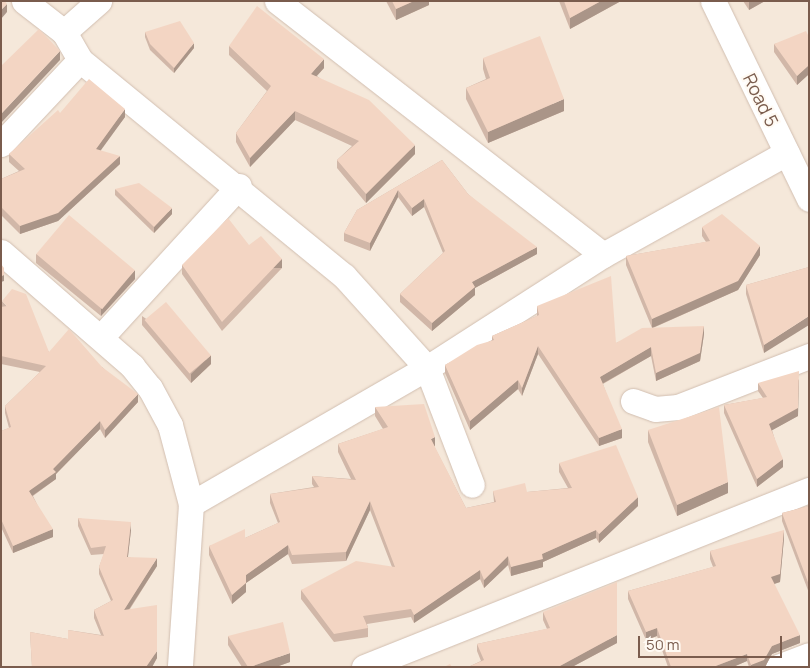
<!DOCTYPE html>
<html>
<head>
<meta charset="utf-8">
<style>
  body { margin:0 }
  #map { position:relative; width:810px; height:668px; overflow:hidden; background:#fdf6ec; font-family:Manrope,sans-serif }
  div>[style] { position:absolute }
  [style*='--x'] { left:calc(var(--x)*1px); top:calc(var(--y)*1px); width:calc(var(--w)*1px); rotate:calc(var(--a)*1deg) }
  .residential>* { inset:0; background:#f5e8da; transform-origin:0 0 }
  .roads { filter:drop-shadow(0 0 1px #d1beb0) drop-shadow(0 0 1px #d1beb0) }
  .minor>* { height:25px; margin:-12.5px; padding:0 12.5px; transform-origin:12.5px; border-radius:12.5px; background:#fff }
  .wall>* { inset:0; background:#d1b7a8 }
  .shaded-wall>* { inset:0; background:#aa9588; transform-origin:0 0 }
  .building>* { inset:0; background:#f3d5c3; transform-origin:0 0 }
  span { translate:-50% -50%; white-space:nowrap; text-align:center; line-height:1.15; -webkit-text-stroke:4px #fffaf3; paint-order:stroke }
  .street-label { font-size:18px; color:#7a5c4d }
  .frame { position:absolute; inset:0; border:2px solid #7a5c4d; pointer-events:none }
  .scale { position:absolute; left:638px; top:636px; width:144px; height:22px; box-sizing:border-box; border:2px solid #7a5c4d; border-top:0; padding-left:6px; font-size:15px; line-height:18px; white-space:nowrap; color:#7a5c4d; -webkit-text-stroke:4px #fffaf3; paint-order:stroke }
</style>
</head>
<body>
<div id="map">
  <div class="residential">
    <div style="left:1px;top:1px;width:808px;height:666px"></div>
  </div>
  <div class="roads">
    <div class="minor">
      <div style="--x:24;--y:1;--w:51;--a:37.8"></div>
      <div style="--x:64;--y:32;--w:32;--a:60"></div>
      <div style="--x:80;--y:60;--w:341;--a:39.3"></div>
      <div style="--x:344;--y:276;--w:124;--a:47.9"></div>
      <div style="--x:427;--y:368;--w:125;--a:69"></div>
      <div style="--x:277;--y:1;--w:413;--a:37.9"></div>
      <div style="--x:713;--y:1;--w:220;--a:64.1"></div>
      <div style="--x:64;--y:32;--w:47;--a:-41.5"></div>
      <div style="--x:1;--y:144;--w:115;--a:-46.8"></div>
      <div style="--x:1;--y:252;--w:174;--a:41"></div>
      <div style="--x:132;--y:366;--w:28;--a:51"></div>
      <div style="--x:150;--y:388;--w:42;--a:61.6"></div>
      <div style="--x:170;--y:425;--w:82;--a:75.1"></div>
      <div style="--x:191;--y:504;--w:163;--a:93.9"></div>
      <div style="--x:102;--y:336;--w:203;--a:-47.6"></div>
      <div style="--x:633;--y:401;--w:23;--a:20"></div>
      <div style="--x:655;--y:409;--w:23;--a:-5"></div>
      <div style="--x:678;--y:407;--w:141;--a:-21.3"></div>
      <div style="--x:191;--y:504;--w:272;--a:-30"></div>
      <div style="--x:427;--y:368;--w:209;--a:-32.7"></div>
      <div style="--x:603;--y:255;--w:210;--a:-29.1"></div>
      <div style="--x:364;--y:667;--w:479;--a:-21.7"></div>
      <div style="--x:778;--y:667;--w:33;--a:-21"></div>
    </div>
  </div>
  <div class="wall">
    <div style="clip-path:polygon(386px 1px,429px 1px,429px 5px,396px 20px)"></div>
    <div style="clip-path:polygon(559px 1px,621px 1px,570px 29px)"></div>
    <div style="clip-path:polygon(743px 1px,765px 1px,749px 10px)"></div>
    <div style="clip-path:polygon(145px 32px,194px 48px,174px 73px,150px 50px,145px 37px)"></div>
    <div style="clip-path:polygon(809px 37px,809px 77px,808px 75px,797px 85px,774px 52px,774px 44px)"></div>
    <div style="clip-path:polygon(229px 46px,324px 68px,317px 76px,415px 154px,366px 203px,337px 168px,337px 160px,352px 146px,295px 120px,250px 167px,236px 142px,236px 133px,267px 91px,229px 55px)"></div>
    <div style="clip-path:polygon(483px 58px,564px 111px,488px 143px,466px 99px,466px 88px,486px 79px,483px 69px)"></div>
    <div style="clip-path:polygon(60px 113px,125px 117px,100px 150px,120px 164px,58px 221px,20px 234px,1px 215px,1px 179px,19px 171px,9px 162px,9px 154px)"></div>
    <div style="clip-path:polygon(442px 160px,468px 194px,537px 254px,475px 288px,475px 295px,432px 331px,400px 302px,400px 294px,443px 253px,424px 207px,412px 216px,398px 197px,370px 251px,344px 241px,344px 233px,357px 210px)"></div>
    <div style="clip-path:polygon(115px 189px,172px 214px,154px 233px,115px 195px)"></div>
    <div style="clip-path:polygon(702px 227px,760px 255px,738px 290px,653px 328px,704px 334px,700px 361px,656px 381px,651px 356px,603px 384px,622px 438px,599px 446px,538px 354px,522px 396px,518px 389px,470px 430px,445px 373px,445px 365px,492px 340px,492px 336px,537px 316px,537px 306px,616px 343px,652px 328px,626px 265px,626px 256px,706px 242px,702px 236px)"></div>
    <div style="clip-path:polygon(249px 245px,282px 268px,222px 331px,182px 274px,182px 265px)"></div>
    <div style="clip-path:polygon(36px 254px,135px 279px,101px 316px,36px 263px)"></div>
    <div style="clip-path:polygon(809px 267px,764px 353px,746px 294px,746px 285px)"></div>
    <div style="clip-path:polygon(2px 301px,49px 352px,102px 367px,138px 402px,105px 438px,100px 429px,56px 474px,56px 479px,33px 496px,53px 537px,13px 553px,1px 527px,1px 431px,9px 428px,5px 413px,5px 406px,40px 372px,1px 364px,1px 307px,2px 307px)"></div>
    <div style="clip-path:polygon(142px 316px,211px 364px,191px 383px,142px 325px)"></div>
    <div style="clip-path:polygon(758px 383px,798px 416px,772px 430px,783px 467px,757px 487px,724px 413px,724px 405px,763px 398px,758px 391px)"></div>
    <div style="clip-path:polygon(375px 407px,435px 446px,434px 446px,466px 508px,494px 502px,493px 491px,527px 492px,568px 488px,559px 472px,559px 463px,638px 506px,599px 543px,596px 538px,543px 562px,543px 567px,511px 576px,508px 565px,484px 588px,480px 579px,414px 623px,411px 617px,367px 624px,368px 628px,368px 637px,334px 642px,301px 599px,301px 590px,392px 567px,370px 510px,346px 561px,292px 564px,288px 554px,246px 583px,246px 592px,232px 604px,209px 555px,209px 546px,245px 538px,278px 523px,270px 503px,270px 494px,314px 487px,312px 484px,312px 476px,351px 479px,338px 452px,338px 444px,383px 429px,375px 416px)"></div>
    <div style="clip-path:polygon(648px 430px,728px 493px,677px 516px,648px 442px)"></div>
    <div style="clip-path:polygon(809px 506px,809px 593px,782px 521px,782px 513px)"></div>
    <div style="clip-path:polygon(78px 518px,131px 530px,128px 557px,157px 566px,130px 609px,157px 658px,152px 667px,32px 667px,30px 632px,68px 639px,68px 630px,101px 635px,94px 618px,94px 610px,111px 601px,99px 574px,99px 567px,104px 554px,91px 555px,78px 526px)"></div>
    <div style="clip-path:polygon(784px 538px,780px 582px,774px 584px,800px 643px,772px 654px,765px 667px,749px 667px,747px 661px,733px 667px,668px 667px,657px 636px,646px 640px,628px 599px,628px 591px,713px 567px,710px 559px,710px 551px)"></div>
    <div style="clip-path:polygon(543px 612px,617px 643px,572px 667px,468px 667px,481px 661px,477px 651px,477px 644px,547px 629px,543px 620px)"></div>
    <div style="clip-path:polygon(228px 636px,290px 662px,276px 667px,242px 667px,228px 645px)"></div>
  </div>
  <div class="shaded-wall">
    <div style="clip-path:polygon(414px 1px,429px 1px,429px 5px,396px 20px,396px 9px)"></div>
    <div style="clip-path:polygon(601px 1px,621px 1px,570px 29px,570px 18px)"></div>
    <div style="clip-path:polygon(749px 1px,765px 1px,749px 10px)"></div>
    <div style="clip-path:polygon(7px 4px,7px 12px,1px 19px,1px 10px)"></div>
    <div style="clip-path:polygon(194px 43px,194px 48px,174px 73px,174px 68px)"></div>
    <div style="clip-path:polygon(60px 51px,60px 60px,1px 123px,1px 114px)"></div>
    <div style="clip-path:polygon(324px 59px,324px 68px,311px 82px,311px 74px)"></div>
    <div style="clip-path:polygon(808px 66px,808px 75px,797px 85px,797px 76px)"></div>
    <div style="clip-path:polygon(564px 99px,564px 111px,488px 143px,488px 132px)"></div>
    <div style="clip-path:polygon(125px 109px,125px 117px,96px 157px,96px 149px)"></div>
    <div style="clip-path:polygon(295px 111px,295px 120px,250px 167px,250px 158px)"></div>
    <div style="clip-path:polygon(415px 145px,415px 154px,366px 203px,366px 194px)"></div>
    <div style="clip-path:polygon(120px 156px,120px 164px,58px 221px,20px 234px,20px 226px)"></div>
    <div style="clip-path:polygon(398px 190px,398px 197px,370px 251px,370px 243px)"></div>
    <div style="clip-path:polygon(424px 199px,424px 207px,412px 216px,412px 208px)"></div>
    <div style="clip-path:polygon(172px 208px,172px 214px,154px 233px,154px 227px)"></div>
    <div style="clip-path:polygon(760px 246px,760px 255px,738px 290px,652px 328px,652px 319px)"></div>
    <div style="clip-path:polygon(537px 247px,537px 254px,475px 288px,475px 295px,432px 331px,432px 323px,472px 282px)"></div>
    <div style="left:282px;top:259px;width:9px;height:87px;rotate:90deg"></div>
    <div style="clip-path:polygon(135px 270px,135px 279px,101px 316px,101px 307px)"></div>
    <div style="clip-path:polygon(4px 275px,4px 281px,1px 282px,1px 276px)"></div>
    <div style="clip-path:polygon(809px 316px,809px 325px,764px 353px,764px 345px)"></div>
    <div style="clip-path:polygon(704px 326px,704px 334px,700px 361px,656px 381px,656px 373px)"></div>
    <div style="clip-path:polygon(538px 346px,538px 354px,522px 396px,522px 388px)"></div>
    <div style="clip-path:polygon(651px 347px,651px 356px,600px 385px,600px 377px)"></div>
    <div style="clip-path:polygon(211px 355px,211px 364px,191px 383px,191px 374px)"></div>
    <div style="clip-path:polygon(799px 379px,798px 416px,769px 432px,769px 424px)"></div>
    <div style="clip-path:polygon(518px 380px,518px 389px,470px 430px,470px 421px)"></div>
    <div style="clip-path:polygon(138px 394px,138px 402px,105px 438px,105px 430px)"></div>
    <div style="clip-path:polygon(100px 421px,100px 429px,56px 474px,56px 479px,29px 498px,29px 491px,53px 469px)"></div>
    <div style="clip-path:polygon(622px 429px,622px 438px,599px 446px,599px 438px)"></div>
    <div style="clip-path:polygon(435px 437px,435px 446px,431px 448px,431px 439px)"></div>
    <div style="clip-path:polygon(783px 459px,783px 467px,757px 487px,757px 479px)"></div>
    <div style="clip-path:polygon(728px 482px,728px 493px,677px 516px,677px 505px)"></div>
    <div style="clip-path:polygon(638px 497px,638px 506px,599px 543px,599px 534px)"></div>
    <div style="clip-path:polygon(370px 501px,370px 510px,346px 561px,346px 552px)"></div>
    <div style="clip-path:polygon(131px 522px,131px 530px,127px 564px,127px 557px)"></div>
    <div style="clip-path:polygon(53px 529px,53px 537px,13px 553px,13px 546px)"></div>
    <div style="clip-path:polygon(596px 530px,596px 538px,543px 562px,543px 567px,511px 576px,511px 567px,542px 554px)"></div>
    <div style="clip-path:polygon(784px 530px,784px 538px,780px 582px,771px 585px,771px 577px)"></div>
    <div style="clip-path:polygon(288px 545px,288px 554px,246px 583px,246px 592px,232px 604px,232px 595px,246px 575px)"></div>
    <div style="clip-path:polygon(508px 556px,508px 565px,484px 588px,484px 580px)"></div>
    <div style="clip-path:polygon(157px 558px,157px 566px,124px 617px,124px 610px)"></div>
    <div style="clip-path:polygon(480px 570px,480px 579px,414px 623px,414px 615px)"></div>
    <div style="clip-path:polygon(657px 628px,657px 636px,646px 640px,646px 632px)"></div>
    <div style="clip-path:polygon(617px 635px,617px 643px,572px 667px,558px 667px)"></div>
    <div style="clip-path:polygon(800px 635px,800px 643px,772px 654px,765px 667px,751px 667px,751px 665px,772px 646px)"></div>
    <div style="clip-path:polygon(157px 651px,157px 658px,152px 667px,146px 667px)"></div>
    <div style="clip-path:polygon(290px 653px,290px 662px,276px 667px,250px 667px)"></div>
    <div style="clip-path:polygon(747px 654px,747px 661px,733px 667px,713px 667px)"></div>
  </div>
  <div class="building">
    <div style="clip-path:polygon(1px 1px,5px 1px,7px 4px,1px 10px)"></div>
    <div style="clip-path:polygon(392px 1px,414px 1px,396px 9px)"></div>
    <div style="clip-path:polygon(564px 1px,601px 1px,570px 18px)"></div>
    <div style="clip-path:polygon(257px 6px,324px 59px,311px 74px,369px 100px,415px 145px,366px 194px,337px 160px,359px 141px,295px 111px,250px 158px,236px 133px,271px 86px,229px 46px)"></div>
    <div style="clip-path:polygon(180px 21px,194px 43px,174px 68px,150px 44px,145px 32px)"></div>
    <div style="clip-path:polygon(39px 29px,60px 51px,1px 114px,1px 66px)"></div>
    <div style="clip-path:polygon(806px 31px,809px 37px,809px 68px,808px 66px,797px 76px,774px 44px)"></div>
    <div style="clip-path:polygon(540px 36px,564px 99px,488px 132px,466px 88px,490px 78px,483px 58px)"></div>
    <div style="clip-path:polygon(89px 79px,125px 109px,96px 149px,120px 156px,58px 213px,20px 226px,1px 207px,1px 179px,25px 169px,9px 154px,58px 110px,60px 113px)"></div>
    <div style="clip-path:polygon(442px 160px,468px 194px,537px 247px,472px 282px,475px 287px,432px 323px,400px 294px,445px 251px,424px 199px,412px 208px,398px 190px,370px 243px,344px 233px,357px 210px)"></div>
    <div style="clip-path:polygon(139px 183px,172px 208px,154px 227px,115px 189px)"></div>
    <div style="clip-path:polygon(722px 214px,760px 246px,738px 281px,652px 319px,626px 256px,710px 241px,702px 227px)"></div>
    <div style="left:69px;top:215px;width:86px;height:51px;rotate:40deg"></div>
    <div style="clip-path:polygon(228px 218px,249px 245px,261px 236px,282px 259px,222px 322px,182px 265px)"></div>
    <div style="clip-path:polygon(1px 264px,4px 268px,4px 275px,1px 276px)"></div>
    <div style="clip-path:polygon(809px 267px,809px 316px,764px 345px,746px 285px)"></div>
    <div style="clip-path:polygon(611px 276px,616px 343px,642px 328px,704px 326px,700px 353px,656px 373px,651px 347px,600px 377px,622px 429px,599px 438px,538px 346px,522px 388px,518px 380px,470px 421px,445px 365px,477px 345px,494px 340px,492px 336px,539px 315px,537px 306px)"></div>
    <div style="clip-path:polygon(12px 289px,26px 294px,49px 352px,69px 329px,102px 367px,138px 394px,105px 430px,100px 421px,53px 469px,56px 472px,29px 491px,53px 529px,13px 546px,1px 519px,1px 431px,11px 427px,5px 406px,46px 366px,1px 356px,1px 307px,7px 306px,2px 301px)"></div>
    <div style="left:166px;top:302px;width:70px;height:28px;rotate:50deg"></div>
    <div style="clip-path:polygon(799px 371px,798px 408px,769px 424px,783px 459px,757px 479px,724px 405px,767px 397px,758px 383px)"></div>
    <div style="clip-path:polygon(424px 404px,435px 437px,431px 439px,466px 508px,496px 502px,493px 491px,525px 483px,527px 492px,572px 488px,559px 463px,616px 445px,638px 497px,599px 534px,596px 530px,542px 554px,543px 559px,511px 567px,508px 556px,484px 580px,480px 570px,414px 615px,411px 609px,363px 616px,368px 628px,334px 634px,301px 590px,356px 561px,395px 567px,370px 501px,346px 552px,292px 555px,288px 545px,246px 575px,246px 583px,232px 595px,209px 546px,245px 529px,245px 538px,280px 522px,270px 494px,319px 487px,312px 476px,356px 480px,338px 444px,388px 427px,375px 407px)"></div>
    <div style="clip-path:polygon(719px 407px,728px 482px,677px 505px,648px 430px)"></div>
    <div style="clip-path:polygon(809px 506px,809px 585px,782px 513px)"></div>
    <div style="clip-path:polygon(78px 518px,131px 522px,127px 557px,157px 558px,124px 610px,157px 605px,157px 651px,146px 667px,32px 667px,30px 632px,68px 639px,68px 630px,104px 636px,94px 610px,113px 600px,99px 567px,106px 546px,91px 548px)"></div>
    <div style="clip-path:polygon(784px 530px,780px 574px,771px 577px,800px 635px,772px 646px,764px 660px,751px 665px,747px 654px,713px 667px,671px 667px,657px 628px,646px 632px,628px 591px,716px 566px,710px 551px)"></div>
    <div style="clip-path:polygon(617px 582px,617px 635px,558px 667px,468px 667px,484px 660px,477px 644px,550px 628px,543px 612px)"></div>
    <div style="clip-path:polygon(283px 622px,290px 653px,250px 667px,248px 667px,228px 636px)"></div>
    <div style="clip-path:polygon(450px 664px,452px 667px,444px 667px)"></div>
  </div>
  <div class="street-label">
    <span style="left:761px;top:100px;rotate:64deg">Road 5</span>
  </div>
  <div class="frame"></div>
  <div class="scale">50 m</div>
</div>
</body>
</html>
